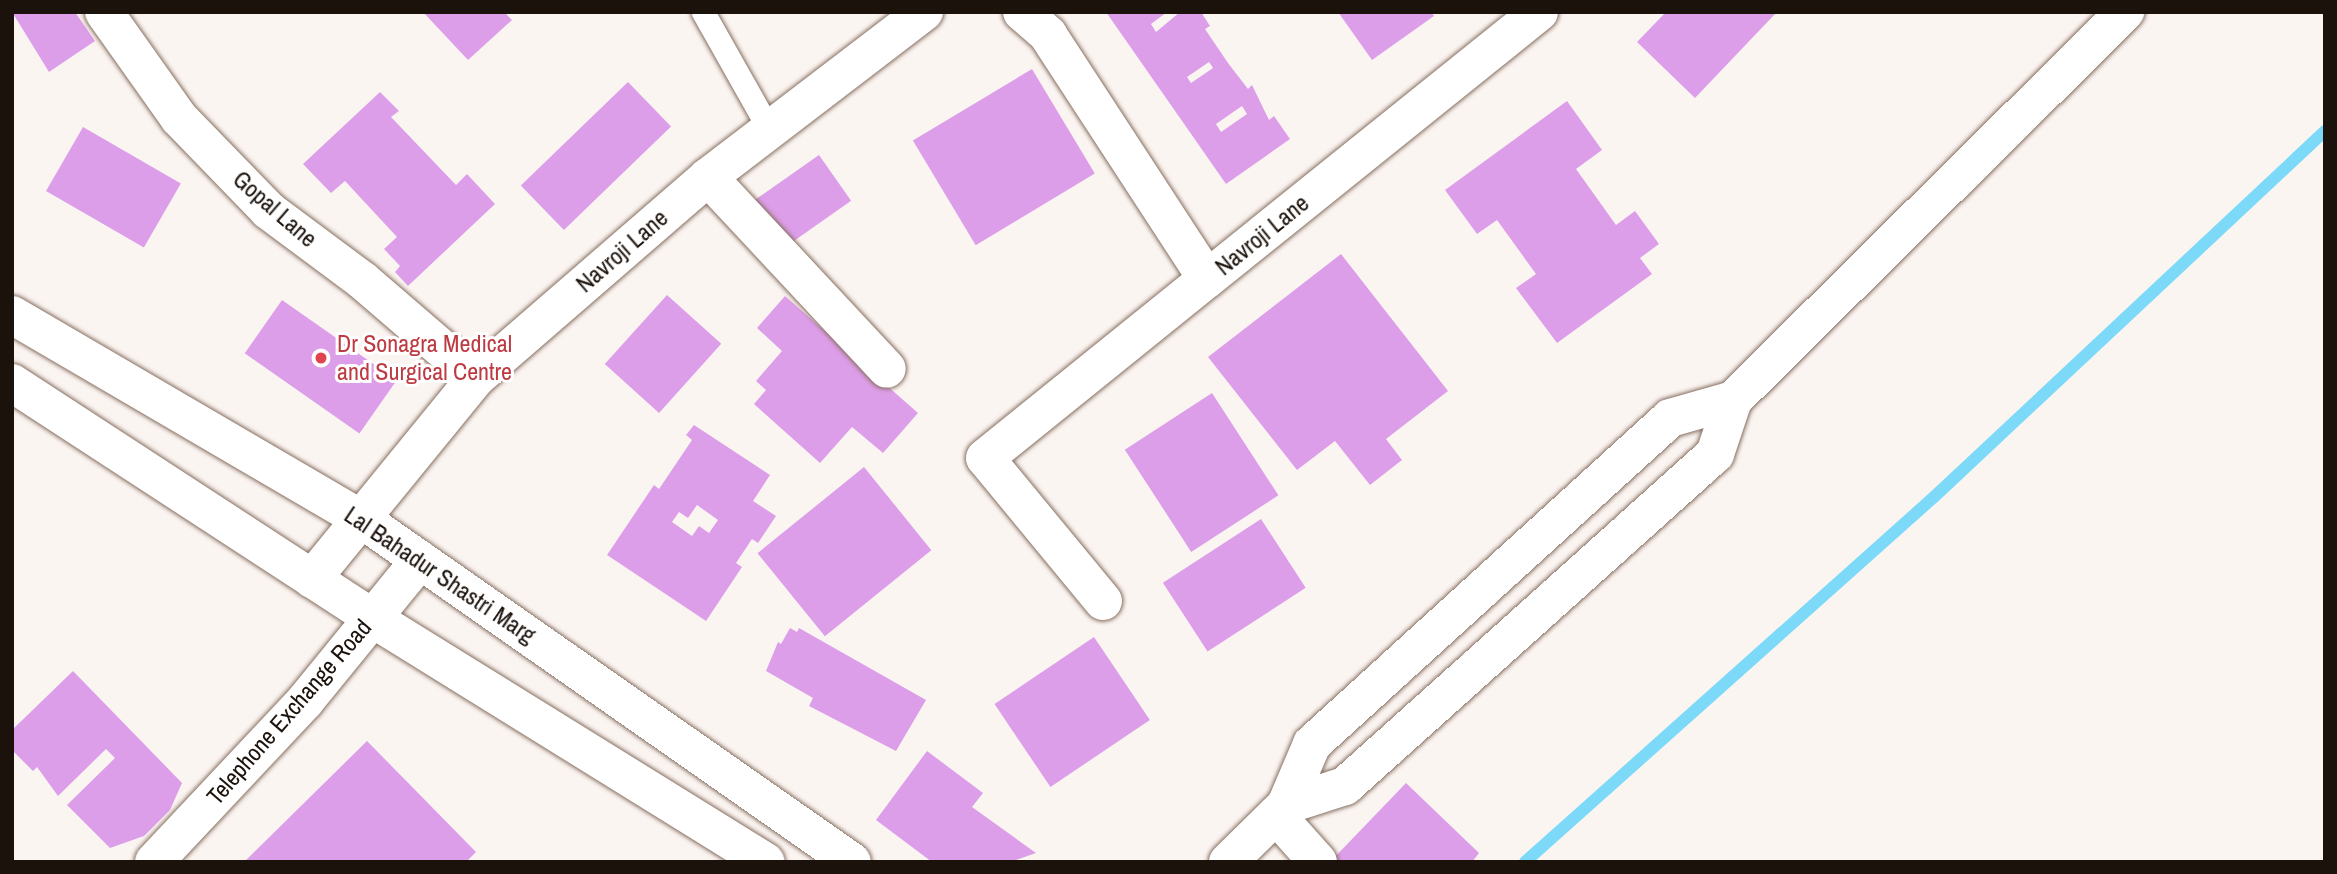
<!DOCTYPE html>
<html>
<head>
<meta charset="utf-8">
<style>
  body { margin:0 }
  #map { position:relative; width:2337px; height:874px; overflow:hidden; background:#fbf5f2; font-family:"Archivo Narrow",sans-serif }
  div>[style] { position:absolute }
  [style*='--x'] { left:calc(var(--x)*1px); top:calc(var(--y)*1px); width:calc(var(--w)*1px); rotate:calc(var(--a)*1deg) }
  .stream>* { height:12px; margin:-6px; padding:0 6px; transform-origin:6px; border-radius:6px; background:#7cdaf8 }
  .building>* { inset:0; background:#dd9ee9; transform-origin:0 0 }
  .roads { filter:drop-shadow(0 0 2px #876f60) drop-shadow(0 0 2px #876f60) }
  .service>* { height:23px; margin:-11.5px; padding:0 11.5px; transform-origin:11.5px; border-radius:11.5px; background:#fff }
  .minor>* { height:38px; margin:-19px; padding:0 19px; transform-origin:19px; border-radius:19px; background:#fff }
  .tertiary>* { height:38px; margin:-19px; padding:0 19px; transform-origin:19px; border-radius:19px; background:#fff }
  .primary>* { height:38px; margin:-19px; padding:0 19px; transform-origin:19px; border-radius:19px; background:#fff }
  .dots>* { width:19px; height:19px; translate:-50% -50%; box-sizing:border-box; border:4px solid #fff; border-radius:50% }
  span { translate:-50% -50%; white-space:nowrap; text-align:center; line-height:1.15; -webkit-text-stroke:6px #fff; paint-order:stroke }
  .street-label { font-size:24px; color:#1b120c }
  .health-label { font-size:24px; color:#be3a42 }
  .left { translate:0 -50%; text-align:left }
  .frame { position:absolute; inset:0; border:14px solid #1b120c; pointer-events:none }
</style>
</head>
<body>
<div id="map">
  <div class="stream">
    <div style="--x:1525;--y:862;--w:548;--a:-41.75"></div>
    <div style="--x:1934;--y:497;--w:536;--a:-43.11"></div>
  </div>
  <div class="building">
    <div style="clip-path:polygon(12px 12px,75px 12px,95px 41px,49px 72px)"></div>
    <div style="clip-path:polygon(423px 12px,504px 12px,512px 20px,468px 60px)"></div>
    <div style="clip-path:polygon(evenodd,1106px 12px,1167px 12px,1151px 24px,1156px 32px,1180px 12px,1201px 12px,1210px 26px,1205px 29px,1228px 63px,1248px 89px,1252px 85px,1269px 120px,1274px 116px,1290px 139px,1226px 184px,1106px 12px,1209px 62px,1213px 68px,1191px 83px,1187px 77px,1209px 62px,1106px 12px,1242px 106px,1247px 114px,1221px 132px,1216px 124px,1242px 106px)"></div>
    <div style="clip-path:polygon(1338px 12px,1431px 12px,1434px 16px,1372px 60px)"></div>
    <div style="clip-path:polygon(1666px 12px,1773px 12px,1775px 14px,1695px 98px,1637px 42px)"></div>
    <div style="left:1032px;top:69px;width:122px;height:139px;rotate:59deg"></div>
    <div style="left:628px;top:82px;width:62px;height:149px;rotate:46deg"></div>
    <div style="clip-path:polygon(380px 92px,399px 111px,391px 117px,456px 185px,467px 174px,495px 204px,408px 286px,395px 272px,400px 266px,384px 249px,397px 237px,345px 181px,331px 193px,303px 164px)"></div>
    <div style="clip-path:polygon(1567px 101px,1602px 150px,1576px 169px,1616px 225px,1635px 211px,1659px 244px,1640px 258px,1652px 274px,1557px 343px,1516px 288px,1536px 274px,1497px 220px,1477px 234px,1445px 190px)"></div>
    <div style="left:83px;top:127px;width:113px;height:74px;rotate:30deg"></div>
    <div style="left:819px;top:155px;width:56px;height:82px;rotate:55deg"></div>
    <div style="clip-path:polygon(1341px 254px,1448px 391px,1386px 439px,1402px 460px,1370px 485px,1335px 441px,1297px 470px,1208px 357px)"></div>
    <div style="left:667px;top:295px;width:73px;height:93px;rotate:42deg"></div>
    <div style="clip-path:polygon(785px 296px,918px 413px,883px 453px,852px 427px,820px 463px,754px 404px,766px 390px,756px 381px,782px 351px,757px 328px)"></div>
    <div style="left:282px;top:300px;width:140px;height:65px;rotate:35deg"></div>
    <div style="left:1212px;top:393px;width:122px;height:104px;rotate:57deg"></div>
    <div style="clip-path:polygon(evenodd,694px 425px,770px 475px,753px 501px,776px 516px,758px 543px,752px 539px,736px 563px,742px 567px,706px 621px,607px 555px,654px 485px,659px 489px,692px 440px,686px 435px,694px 425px,697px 505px,718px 520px,709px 533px,699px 526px,692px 536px,672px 522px,679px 512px,688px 518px,697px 505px)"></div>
    <div style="left:864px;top:467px;width:107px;height:137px;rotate:51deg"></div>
    <div style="left:1261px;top:519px;width:82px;height:117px;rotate:57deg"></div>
    <div style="clip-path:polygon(790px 628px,797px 632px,799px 628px,926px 700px,896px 751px,809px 706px,813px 698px,766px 671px,778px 642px,781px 644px)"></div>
    <div style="left:1094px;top:637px;width:100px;height:120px;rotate:56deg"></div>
    <div style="clip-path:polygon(73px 671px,182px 783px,170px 810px,144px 836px,110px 848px,67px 805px,115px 758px,106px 749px,58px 796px,37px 767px,33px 771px,12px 750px,12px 730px)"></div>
    <div style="clip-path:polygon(367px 741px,476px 852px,466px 862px,244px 862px)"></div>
    <div style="clip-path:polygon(927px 751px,983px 793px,972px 807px,1036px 853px,1010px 862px,932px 862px,876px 820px)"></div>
    <div style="clip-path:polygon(1406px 783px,1479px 853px,1472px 862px,1330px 862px)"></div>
  </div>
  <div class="roads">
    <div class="service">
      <div style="--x:703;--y:12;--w:134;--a:60.6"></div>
    </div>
    <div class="minor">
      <div style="--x:104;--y:12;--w:130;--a:54.7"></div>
      <div style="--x:179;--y:118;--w:128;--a:45.9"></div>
      <div style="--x:268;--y:210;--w:117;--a:36.7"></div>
      <div style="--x:362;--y:280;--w:150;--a:40.7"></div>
      <div style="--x:708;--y:177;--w:262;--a:47"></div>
      <div style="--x:1103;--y:601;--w:185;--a:-129.5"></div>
      <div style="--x:985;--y:458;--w:285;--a:-38.9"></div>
      <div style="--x:1286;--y:805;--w:66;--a:-66.9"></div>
      <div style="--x:1312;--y:744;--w:484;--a:-42.3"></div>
      <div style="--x:1670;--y:418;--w:66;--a:-15.9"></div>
      <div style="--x:1276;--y:815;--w:63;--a:48.2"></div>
      <div style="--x:1228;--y:862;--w:81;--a:-44.5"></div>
      <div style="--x:1286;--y:805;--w:62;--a:-17.9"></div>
      <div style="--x:1345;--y:786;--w:497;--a:-41.9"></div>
      <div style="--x:1715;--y:454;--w:57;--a:-71.6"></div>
      <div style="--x:1733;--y:400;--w:552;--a:-44.71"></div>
    </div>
    <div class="tertiary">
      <div style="--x:1022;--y:12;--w:35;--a:41"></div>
      <div style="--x:1048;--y:35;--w:291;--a:56.9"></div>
      <div style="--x:1207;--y:279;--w:426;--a:-38.8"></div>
      <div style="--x:312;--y:579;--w:259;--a:-50.8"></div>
      <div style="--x:476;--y:378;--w:307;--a:-40.9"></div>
      <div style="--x:708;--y:177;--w:272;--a:-37.4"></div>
      <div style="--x:154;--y:862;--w:221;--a:-46.8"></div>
      <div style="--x:305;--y:701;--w:182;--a:-50.8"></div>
    </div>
    <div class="primary">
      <div style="--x:12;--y:315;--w:403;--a:30.3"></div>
      <div style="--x:360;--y:518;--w:600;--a:34.96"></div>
      <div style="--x:12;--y:383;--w:430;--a:33.1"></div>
      <div style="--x:372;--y:618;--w:463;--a:31.8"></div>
    </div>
  </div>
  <div class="dots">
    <div style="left:321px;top:358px;background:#e0444e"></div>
  </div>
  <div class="street-label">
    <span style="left:275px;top:209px;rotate:41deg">Gopal Lane</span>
    <span style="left:1262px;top:235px;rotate:-39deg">Navroji Lane</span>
    <span style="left:622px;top:251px;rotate:-41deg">Navroji Lane</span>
    <span style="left:440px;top:575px;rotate:34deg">Lal Bahadur Shastri Marg</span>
    <span style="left:289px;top:712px;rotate:-49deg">Telephone Exchange Road</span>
  </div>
  <div class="health-label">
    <span class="left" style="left:337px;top:358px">Dr Sonagra Medical<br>and Surgical Centre</span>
  </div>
  <div class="frame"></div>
</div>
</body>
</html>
